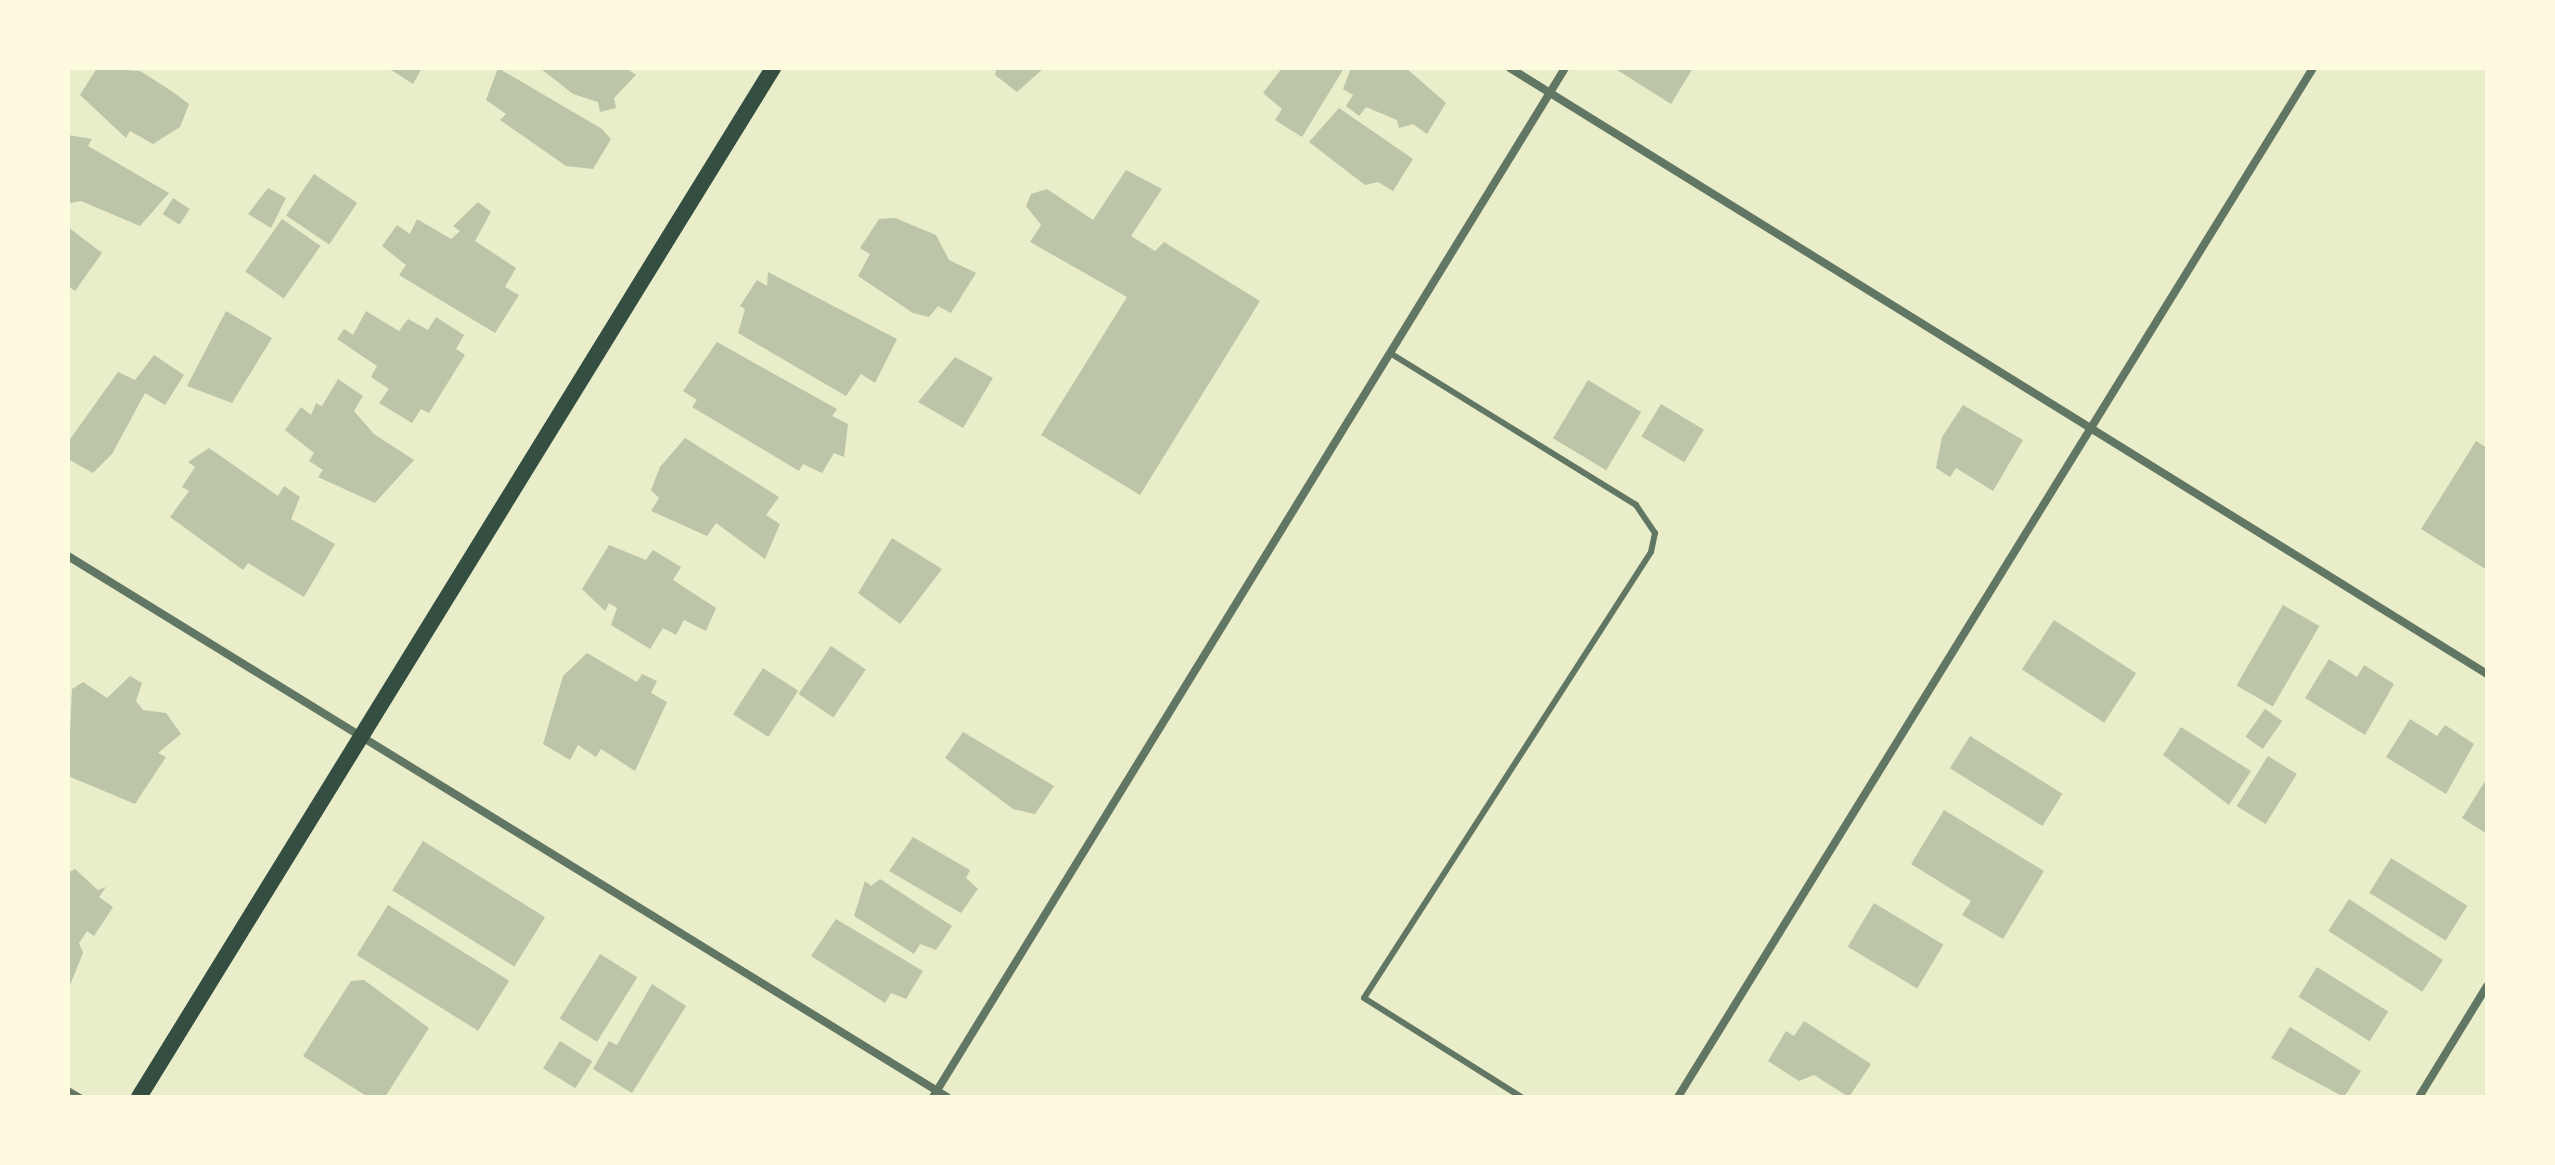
<!DOCTYPE html>
<html>
<head>
<meta charset="utf-8">
<style>
  body { margin:0 }
  #map { position:relative; width:2555px; height:1165px; overflow:hidden; background:#e9edc9; font-family:"Noto Sans",sans-serif }
  div>[style] { position:absolute }
  [style*='--x'] { left:calc(var(--x)*1px); top:calc(var(--y)*1px); width:calc(var(--w)*1px); rotate:calc(var(--a)*1deg) }
  .building>* { inset:0; background:#bcc5a7; transform-origin:0 0 }
  .service>* { height:6px; margin:-3px; padding:0 3px; transform-origin:3px; border-radius:3px; background:#617663 }
  .minor>* { height:8px; margin:-4px; padding:0 4px; transform-origin:4px; border-radius:4px; background:#617663 }
  .secondary>* { height:16px; margin:-8px; padding:0 8px; transform-origin:8px; border-radius:8px; background:#344e41 }
  span { translate:-50% -50%; white-space:nowrap; text-align:center; line-height:1.15; -webkit-text-stroke:8px #fefae0; paint-order:stroke }
  .frame { position:absolute; inset:0; border:70px solid #fefae0; pointer-events:none }
</style>
</head>
<body>
<div id="map">
  <div class="building">
    <div style="clip-path:polygon(97px 68px,140px 71px,173px 92px,189px 104px,180px 127px,153px 144px,130px 131px,126px 138px,80px 95px)"></div>
    <div style="clip-path:polygon(388px 68px,422px 68px,413px 84px)"></div>
    <div style="clip-path:polygon(498px 68px,602px 129px,611px 139px,593px 169px,566px 166px,500px 120px,506px 114px,486px 100px)"></div>
    <div style="clip-path:polygon(540px 68px,626px 68px,636px 75px,614px 98px,616px 108px,600px 112px,598px 102px,573px 94px)"></div>
    <div style="clip-path:polygon(997px 68px,1044px 68px,1017px 92px,995px 75px)"></div>
    <div style="clip-path:polygon(1282px 68px,1344px 68px,1302px 137px,1275px 120px,1282px 109px,1263px 93px)"></div>
    <div style="clip-path:polygon(1351px 68px,1406px 68px,1446px 103px,1427px 134px,1413px 124px,1399px 128px,1397px 120px,1366px 107px,1359px 116px,1346px 106px,1353px 95px,1343px 89px)"></div>
    <div style="clip-path:polygon(1614px 68px,1693px 68px,1671px 104px)"></div>
    <div style="clip-path:polygon(1339px 108px,1413px 159px,1393px 191px,1378px 182px,1365px 185px,1309px 142px)"></div>
    <div style="clip-path:polygon(68px 135px,92px 139px,88px 146px,169px 193px,140px 226px,81px 201px,70px 203px)"></div>
    <div style="clip-path:polygon(1126px 170px,1162px 189px,1131px 236px,1155px 251px,1164px 242px,1260px 301px,1140px 495px,1041px 435px,1127px 297px,1030px 242px,1041px 225px,1026px 206px,1031px 194px,1047px 189px,1093px 220px)"></div>
    <div style="left:314px;top:174px;width:52px;height:50px;rotate:34deg"></div>
    <div style="clip-path:polygon(268px 188px,286px 198px,271px 228px,248px 214px)"></div>
    <div style="left:173px;top:198px;width:20px;height:19px;rotate:33deg"></div>
    <div style="clip-path:polygon(478px 202px,491px 212px,475px 241px,516px 268px,505px 287px,519px 295px,495px 333px,399px 275px,406px 265px,382px 246px,397px 225px,410px 234px,417px 219px,451px 239px,460px 231px,453px 226px)"></div>
    <div style="clip-path:polygon(895px 218px,936px 235px,949px 260px,976px 273px,951px 313px,938px 306px,929px 317px,913px 313px,858px 276px,870px 254px,860px 248px,879px 219px)"></div>
    <div style="left:282px;top:219px;width:47px;height:64px;rotate:35deg"></div>
    <div style="clip-path:polygon(68px 227px,102px 253px,75px 291px,68px 286px)"></div>
    <div style="clip-path:polygon(768px 272px,897px 339px,875px 383px,861px 374px,846px 396px,738px 333px,745px 309px,740px 306px,757px 280px,767px 286px)"></div>
    <div style="clip-path:polygon(226px 311px,272px 338px,232px 403px,187px 386px)"></div>
    <div style="clip-path:polygon(366px 311px,399px 331px,408px 319px,428px 330px,436px 317px,464px 335px,456px 349px,465px 355px,429px 413px,421px 409px,412px 423px,379px 403px,389px 389px,371px 377px,377px 366px,337px 339px,344px 329px,353px 335px)"></div>
    <div style="clip-path:polygon(717px 342px,837px 409px,832px 416px,848px 424px,844px 457px,834px 453px,822px 473px,803px 464px,799px 471px,692px 407px,697px 400px,683px 391px)"></div>
    <div style="clip-path:polygon(154px 355px,184px 375px,165px 405px,145px 393px,112px 454px,93px 473px,68px 459px,68px 442px,118px 372px,135px 380px)"></div>
    <div style="clip-path:polygon(955px 357px,993px 378px,963px 428px,918px 402px)"></div>
    <div style="clip-path:polygon(338px 379px,363px 396px,354px 411px,374px 434px,414px 460px,375px 503px,318px 477px,323px 470px,309px 461px,314px 453px,285px 430px,301px 407px,311px 415px,316px 403px,322px 406px)"></div>
    <div style="left:1588px;top:380px;width:62px;height:68px;rotate:31deg"></div>
    <div style="left:1661px;top:404px;width:50px;height:38px;rotate:31deg"></div>
    <div style="clip-path:polygon(1963px 405px,2023px 440px,1993px 491px,1956px 468px,1950px 477px,1936px 468px,1942px 437px)"></div>
    <div style="clip-path:polygon(685px 438px,779px 497px,766px 515px,780px 524px,765px 559px,716px 523px,707px 536px,651px 511px,659px 498px,651px 490px,660px 467px)"></div>
    <div style="clip-path:polygon(2476px 441px,2487px 448px,2487px 570px,2421px 529px)"></div>
    <div style="clip-path:polygon(209px 448px,278px 496px,284px 486px,300px 497px,291px 519px,335px 544px,304px 597px,248px 563px,243px 570px,170px 517px,189px 491px,182px 487px,195px 467px,188px 462px)"></div>
    <div style="clip-path:polygon(892px 538px,942px 569px,900px 624px,858px 593px)"></div>
    <div style="clip-path:polygon(609px 545px,646px 560px,653px 550px,681px 567px,673px 580px,716px 608px,706px 631px,684px 620px,676px 635px,663px 628px,650px 649px,611px 625px,617px 608px,609px 603px,605px 611px,582px 589px)"></div>
    <div style="left:2283px;top:605px;width:42px;height:93px;rotate:30deg"></div>
    <div style="left:2054px;top:620px;width:98px;height:59px;rotate:33deg"></div>
    <div style="left:831px;top:646px;width:42px;height:58px;rotate:34deg"></div>
    <div style="clip-path:polygon(587px 653px,637px 682px,642px 674px,657px 681px,651px 693px,667px 702px,635px 771px,601px 749px,596px 757px,578px 745px,570px 760px,543px 744px,563px 676px)"></div>
    <div style="clip-path:polygon(2329px 659px,2357px 677px,2364px 665px,2394px 684px,2365px 735px,2305px 698px)"></div>
    <div style="left:763px;top:668px;width:42px;height:55px;rotate:33deg"></div>
    <div style="clip-path:polygon(130px 676px,142px 683px,136px 701px,143px 710px,166px 713px,181px 734px,158px 753px,166px 757px,135px 804px,68px 776px,72px 689px,83px 682px,107px 698px)"></div>
    <div style="left:2265px;top:709px;width:21px;height:34px;rotate:35deg"></div>
    <div style="clip-path:polygon(2410px 719px,2437px 736px,2445px 725px,2474px 744px,2446px 794px,2386px 757px)"></div>
    <div style="clip-path:polygon(2181px 727px,2251px 771px,2229px 805px,2163px 755px)"></div>
    <div style="clip-path:polygon(963px 732px,1054px 786px,1035px 814px,1013px 809px,945px 758px)"></div>
    <div style="left:1970px;top:736px;width:109px;height:38px;rotate:32deg"></div>
    <div style="left:2268px;top:756px;width:34px;height:59px;rotate:32deg"></div>
    <div style="clip-path:polygon(2487px 778px,2487px 834px,2462px 818px)"></div>
    <div style="clip-path:polygon(1944px 810px,2044px 871px,2003px 939px,1962px 915px,1971px 901px,1911px 864px)"></div>
    <div style="clip-path:polygon(913px 837px,970px 870px,966px 878px,978px 889px,961px 913px,889px 871px)"></div>
    <div style="left:423px;top:841px;width:144px;height:58px;rotate:32deg"></div>
    <div style="left:2391px;top:858px;width:90px;height:41px;rotate:32deg"></div>
    <div style="clip-path:polygon(75px 869px,98px 890px,106px 887px,99px 897px,113px 907px,94px 936px,87px 931px,79px 943px,83px 953px,68px 990px,68px 873px)"></div>
    <div style="clip-path:polygon(880px 879px,952px 926px,936px 950px,920px 944px,914px 954px,854px 916px,865px 881px,871px 886px)"></div>
    <div style="left:2349px;top:899px;width:112px;height:38px;rotate:33deg"></div>
    <div style="left:1874px;top:903px;width:81px;height:51px;rotate:31deg"></div>
    <div style="left:388px;top:905px;width:143px;height:59px;rotate:32deg"></div>
    <div style="clip-path:polygon(836px 919px,923px 971px,906px 999px,891px 993px,885px 1003px,811px 956px)"></div>
    <div style="left:600px;top:954px;width:44px;height:76px;rotate:32deg"></div>
    <div style="left:2317px;top:967px;width:84px;height:35px;rotate:32deg"></div>
    <div style="clip-path:polygon(364px 980px,429px 1028px,385px 1097px,368px 1097px,303px 1056px,351px 981px)"></div>
    <div style="clip-path:polygon(652px 984px,686px 1006px,632px 1093px,593px 1069px,609px 1041px,617px 1045px)"></div>
    <div style="clip-path:polygon(1804px 1021px,1871px 1064px,1849px 1097px,1814px 1075px,1799px 1081px,1768px 1061px,1786px 1031px,1794px 1036px)"></div>
    <div style="clip-path:polygon(2290px 1027px,2361px 1071px,2344px 1097px,2271px 1058px)"></div>
    <div style="left:560px;top:1041px;width:38px;height:32px;rotate:32deg"></div>
  </div>
  <div class="service">
    <div style="--x:1390;--y:353;--w:289;--a:31.7"></div>
    <div style="--x:1636;--y:505;--w:34;--a:56"></div>
    <div style="--x:1655;--y:533;--w:19;--a:102"></div>
    <div style="--x:1651;--y:552;--w:530;--a:122.76"></div>
    <div style="--x:1364;--y:998;--w:186;--a:32.2"></div>
    <div style="--x:68;--y:1090;--w:14;--a:30"></div>
  </div>
  <div class="minor">
    <div style="--x:1510;--y:68;--w:1150;--a:31.81"></div>
    <div style="--x:68;--y:556;--w:1032;--a:31.61"></div>
    <div style="--x:933;--y:1097;--w:1208;--a:-58.44"></div>
    <div style="--x:1678;--y:1097;--w:1209;--a:-58.32"></div>
    <div style="--x:2419;--y:1097;--w:130;--a:-58.5"></div>
  </div>
  <div class="secondary">
    <div style="--x:139;--y:1097;--w:1209;--a:-58.36"></div>
  </div>
  <div class="frame"></div>
</div>
</body>
</html>
